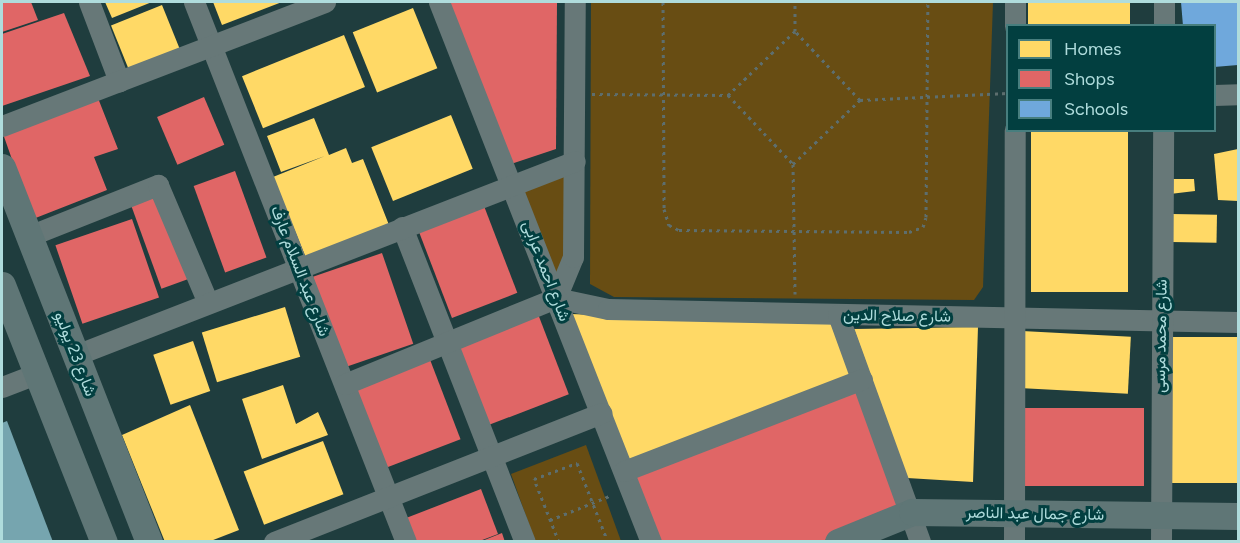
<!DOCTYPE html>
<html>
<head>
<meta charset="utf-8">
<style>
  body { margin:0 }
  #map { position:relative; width:1240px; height:543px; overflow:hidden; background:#1f3d3e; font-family:Figtree,Vazirmatn,sans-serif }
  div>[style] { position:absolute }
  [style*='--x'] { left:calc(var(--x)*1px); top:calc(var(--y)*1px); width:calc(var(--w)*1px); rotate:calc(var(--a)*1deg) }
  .green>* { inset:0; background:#684d13 }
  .homes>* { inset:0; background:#ffd966; transform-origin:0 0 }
  .shops>* { inset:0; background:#e06666; transform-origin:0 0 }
  .schools>* { inset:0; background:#6fa8dc }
  .public>* { inset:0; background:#76a5af }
  .path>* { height:3px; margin-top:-1.5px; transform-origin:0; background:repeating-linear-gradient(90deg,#5d6e6e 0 3px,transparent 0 7.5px) }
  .minor>* { height:21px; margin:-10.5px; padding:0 10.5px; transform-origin:10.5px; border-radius:10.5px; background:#677878 }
  .major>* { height:27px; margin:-13.5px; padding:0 13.5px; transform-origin:13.5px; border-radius:13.5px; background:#5f7676 }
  span { translate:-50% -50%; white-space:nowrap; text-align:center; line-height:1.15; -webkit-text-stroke:6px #023f40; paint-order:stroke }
  .street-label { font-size:16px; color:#afdcdc }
  .frame { position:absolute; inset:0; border:3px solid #afdcdc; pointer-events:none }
  .legend { position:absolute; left:1006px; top:24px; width:210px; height:108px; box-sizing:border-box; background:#023f40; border:2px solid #477e7e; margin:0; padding:8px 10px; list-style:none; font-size:18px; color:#afdcdc }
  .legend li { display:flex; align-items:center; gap:12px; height:30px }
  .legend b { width:30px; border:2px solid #477e7e }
</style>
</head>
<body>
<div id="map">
  <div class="green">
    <div style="clip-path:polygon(591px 2px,993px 2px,983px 287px,974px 300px,614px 297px,590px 284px)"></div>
    <div style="clip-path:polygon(571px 167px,567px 274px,554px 280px,518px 186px)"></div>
    <div style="clip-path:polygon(586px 445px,621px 541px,535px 541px,511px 474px)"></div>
  </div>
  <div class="homes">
    <div style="clip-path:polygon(105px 2px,152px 2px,112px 18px)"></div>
    <div style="clip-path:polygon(213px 2px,282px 2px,222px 25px)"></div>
    <div style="left:1028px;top:2px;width:102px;height:24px"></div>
    <div style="left:162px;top:5px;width:48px;height:55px;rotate:68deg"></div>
    <div style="left:413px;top:8px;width:65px;height:65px;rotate:68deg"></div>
    <div style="left:344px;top:35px;width:56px;height:110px;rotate:68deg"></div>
    <div style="left:451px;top:115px;width:58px;height:86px;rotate:68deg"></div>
    <div style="clip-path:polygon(314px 118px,329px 155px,346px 148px,352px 163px,363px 159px,389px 225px,306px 258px,273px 177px,325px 156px,281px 172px,267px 136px)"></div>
    <div style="left:1031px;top:130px;width:97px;height:162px"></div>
    <div style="clip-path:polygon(1238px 149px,1238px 201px,1218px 200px,1214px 154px)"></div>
    <div style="clip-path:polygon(1171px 179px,1194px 179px,1195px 191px,1170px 194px)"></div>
    <div style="left:1172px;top:214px;width:45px;height:28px;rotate:1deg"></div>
    <div style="left:285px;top:307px;width:52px;height:87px;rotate:73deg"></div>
    <div style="clip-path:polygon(571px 314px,831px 324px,853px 374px,629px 460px)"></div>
    <div style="clip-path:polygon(978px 327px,973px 482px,907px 478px,854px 329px)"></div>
    <div style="left:1022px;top:331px;width:109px;height:57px;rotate:3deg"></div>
    <div style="left:1238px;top:337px;width:146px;height:67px;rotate:90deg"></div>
    <div style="left:193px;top:341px;width:53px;height:42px;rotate:71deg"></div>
    <div style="clip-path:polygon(283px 385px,296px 424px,318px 412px,328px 435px,262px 459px,242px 399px)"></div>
    <div style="clip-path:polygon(190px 405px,239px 530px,208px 542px,165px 542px,122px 435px)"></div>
    <div style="left:323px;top:441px;width:57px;height:85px;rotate:69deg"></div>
  </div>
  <div class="shops">
    <div style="clip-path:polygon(2px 2px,31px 2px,38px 20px,2px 32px)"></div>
    <div style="clip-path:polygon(445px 2px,557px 2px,556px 149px,508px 165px)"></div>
    <div style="clip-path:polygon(64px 13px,90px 76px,2px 106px,2px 34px)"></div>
    <div style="clip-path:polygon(96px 93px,118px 149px,94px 157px,107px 190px,33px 219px,2px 131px)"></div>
    <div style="left:204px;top:97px;width:52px;height:51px;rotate:67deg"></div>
    <div style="left:235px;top:171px;width:92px;height:44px;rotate:70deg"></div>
    <div style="left:161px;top:191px;width:92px;height:33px;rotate:70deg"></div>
    <div style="left:484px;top:206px;width:93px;height:70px;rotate:69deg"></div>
    <div style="left:132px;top:219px;width:83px;height:81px;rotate:71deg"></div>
    <div style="left:382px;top:253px;width:96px;height:73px;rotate:71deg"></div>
    <div style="left:538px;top:314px;width:86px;height:86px;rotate:69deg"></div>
    <div style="left:429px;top:357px;width:88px;height:84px;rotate:69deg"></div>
    <div style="clip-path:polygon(856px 391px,904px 509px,820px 542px,658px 542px,632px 476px)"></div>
    <div style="left:1023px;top:408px;width:121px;height:78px"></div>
    <div style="clip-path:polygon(481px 489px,498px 534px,477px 542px,409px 542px,401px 520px)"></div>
    <div style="clip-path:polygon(502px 533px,505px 542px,482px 542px,482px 541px)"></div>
  </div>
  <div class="schools">
    <div style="clip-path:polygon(1181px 2px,1238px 2px,1238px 65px,1214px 67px,1214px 26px,1183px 26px)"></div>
  </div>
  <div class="public">
    <div style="clip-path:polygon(7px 421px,53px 542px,2px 542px,2px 423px)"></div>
  </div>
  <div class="path">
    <div style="--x:663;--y:2;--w:207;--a:89.7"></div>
    <div style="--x:664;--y:209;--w:17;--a:73"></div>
    <div style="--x:669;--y:225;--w:11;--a:27"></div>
    <div style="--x:679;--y:230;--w:230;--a:0.5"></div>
    <div style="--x:909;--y:232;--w:15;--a:-20"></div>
    <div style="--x:923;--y:227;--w:10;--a:-73"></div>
    <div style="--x:926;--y:217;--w:215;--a:-89.5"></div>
    <div style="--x:795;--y:31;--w:29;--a:-90"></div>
    <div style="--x:592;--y:94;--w:136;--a:0.4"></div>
    <div style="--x:860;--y:100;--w:148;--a:-2.7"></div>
    <div style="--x:793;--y:164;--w:93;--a:-43.7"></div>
    <div style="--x:860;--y:100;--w:95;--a:-133.3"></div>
    <div style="--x:795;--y:31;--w:93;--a:136.3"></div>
    <div style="--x:728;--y:95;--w:95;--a:46.7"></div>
    <div style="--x:793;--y:164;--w:130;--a:89.1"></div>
    <div style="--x:550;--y:520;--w:67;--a:-22"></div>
    <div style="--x:559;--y:542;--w:68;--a:-111.6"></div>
    <div style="--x:534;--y:479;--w:46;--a:-20.4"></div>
    <div style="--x:577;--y:463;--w:85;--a:68.6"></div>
  </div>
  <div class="minor">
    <div style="--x:89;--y:2;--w:85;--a:69.2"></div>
    <div style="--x:194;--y:2;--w:580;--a:68.57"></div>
    <div style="--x:439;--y:2;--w:580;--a:68.57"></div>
    <div style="--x:1015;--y:26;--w:24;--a:-90"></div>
    <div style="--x:1164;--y:26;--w:24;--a:-90"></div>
    <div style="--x:1214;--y:95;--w:24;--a:-2"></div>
    <div style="--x:2;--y:126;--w:346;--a:-21"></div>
    <div style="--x:402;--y:227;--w:338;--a:68.7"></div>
    <div style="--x:29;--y:236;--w:139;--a:-21.6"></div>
    <div style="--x:158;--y:185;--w:128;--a:67"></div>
    <div style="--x:556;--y:298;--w:53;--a:11.9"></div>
    <div style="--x:608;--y:309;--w:630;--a:1.18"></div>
    <div style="--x:556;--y:298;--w:44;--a:-67.5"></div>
    <div style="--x:573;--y:257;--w:255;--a:-89.6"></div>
    <div style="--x:838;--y:315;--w:241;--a:70.1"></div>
    <div style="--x:76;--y:355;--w:535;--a:-21.24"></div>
    <div style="--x:345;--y:384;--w:228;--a:-22.2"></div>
    <div style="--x:2;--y:387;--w:39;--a:-21"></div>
    <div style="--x:624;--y:471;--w:255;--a:-21.1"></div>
    <div style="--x:274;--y:542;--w:352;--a:-21.5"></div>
    <div style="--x:1014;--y:542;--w:412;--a:-89.9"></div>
    <div style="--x:1161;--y:542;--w:412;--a:-89.7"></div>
  </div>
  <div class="major">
    <div style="--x:2;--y:167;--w:403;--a:68.6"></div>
    <div style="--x:2;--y:285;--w:277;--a:68.4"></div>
    <div style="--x:838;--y:542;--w:80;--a:-22.1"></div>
    <div style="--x:912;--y:512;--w:326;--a:0.7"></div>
  </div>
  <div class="street-label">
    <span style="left:300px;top:271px;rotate:69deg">شارع عبد السلام عارف</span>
    <span style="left:546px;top:271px;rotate:69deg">شارع احمد عرابى</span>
    <span style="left:897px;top:316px;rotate:1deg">شارع صلاح الدين</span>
    <span style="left:1161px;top:336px;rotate:-89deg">شارع محمد مرسى</span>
    <span style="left:75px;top:354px;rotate:69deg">شارع 23 يوليو</span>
    <span style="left:1035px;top:514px;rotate:1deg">شارع جمال عبد الناصر</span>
  </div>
  <div class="frame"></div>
  <ul class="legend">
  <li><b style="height:16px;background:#ffd966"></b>Homes</li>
  <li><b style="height:16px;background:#e06666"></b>Shops</li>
  <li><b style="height:16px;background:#6fa8dc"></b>Schools</li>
  </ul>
</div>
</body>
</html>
